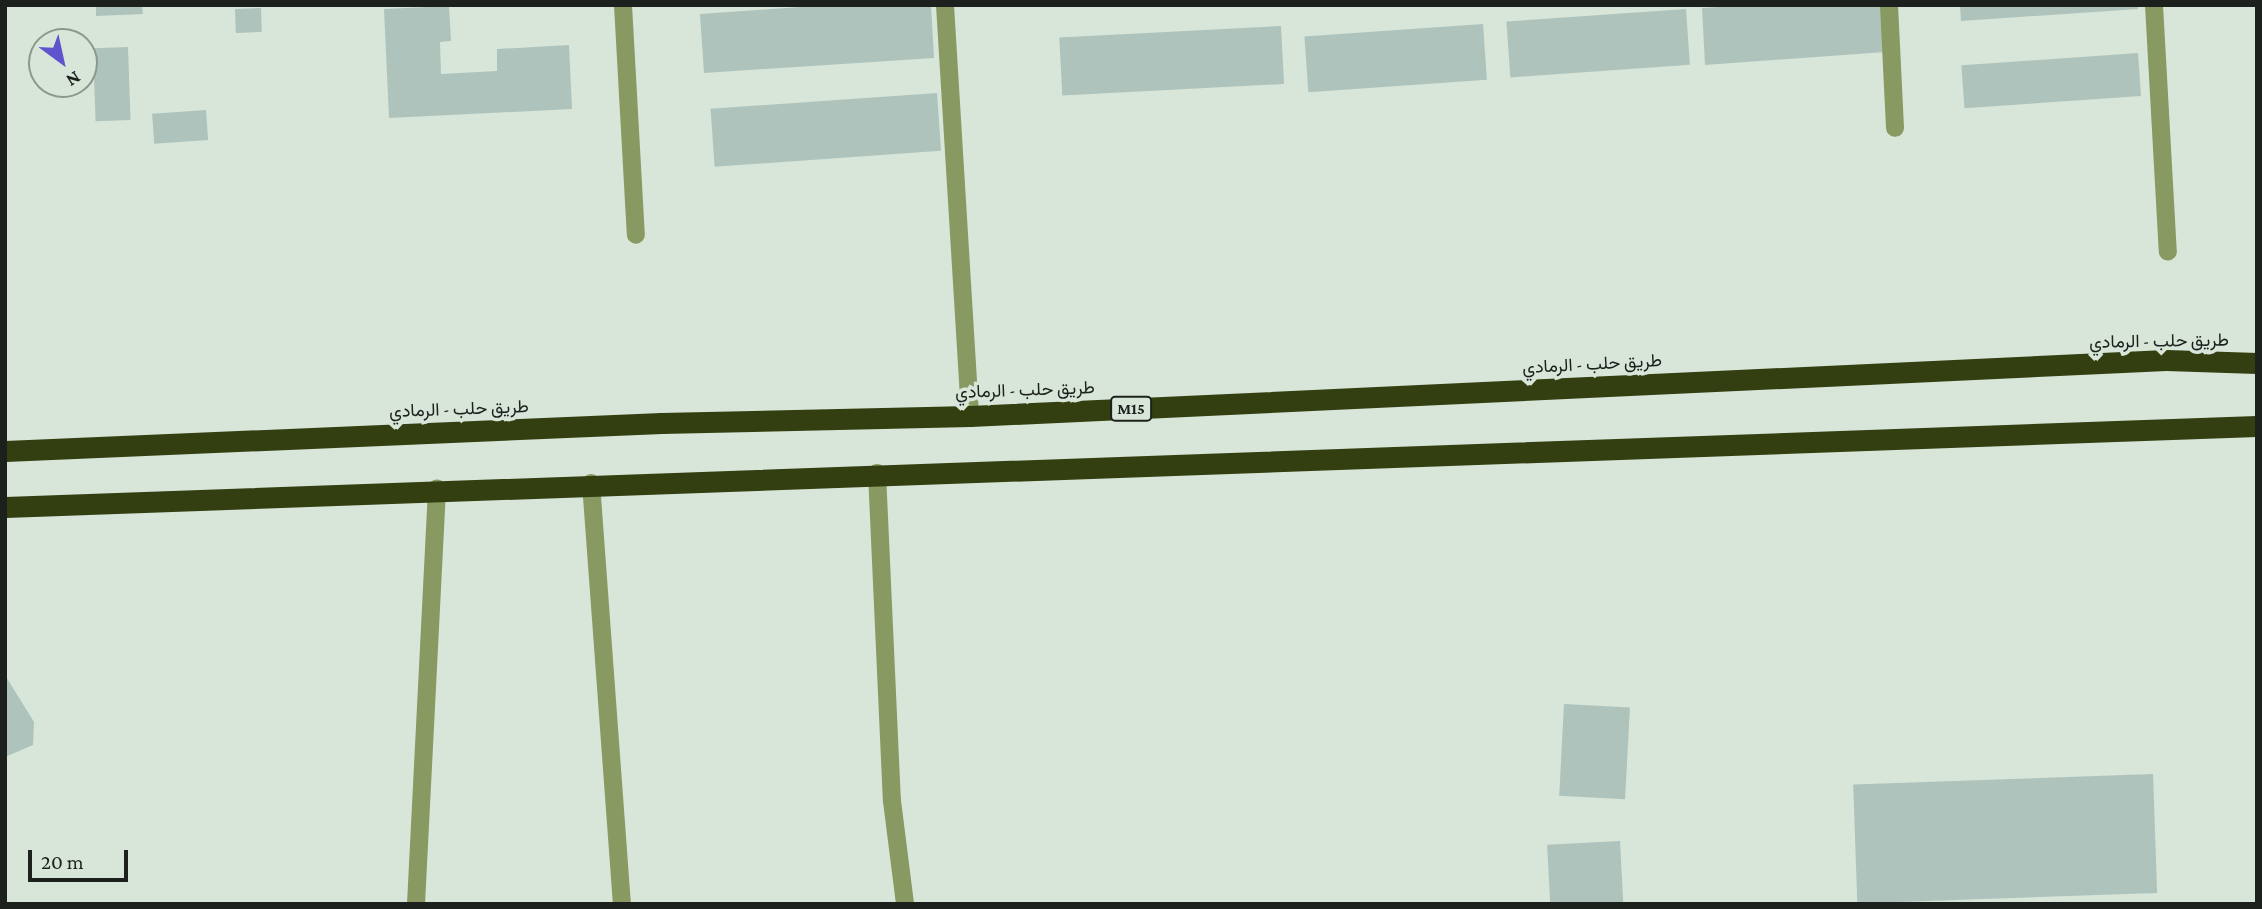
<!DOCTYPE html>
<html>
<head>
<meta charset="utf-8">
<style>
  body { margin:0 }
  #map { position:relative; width:2262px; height:909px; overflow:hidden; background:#d7e6d9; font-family:"Crimson Pro",Vazirmatn,serif }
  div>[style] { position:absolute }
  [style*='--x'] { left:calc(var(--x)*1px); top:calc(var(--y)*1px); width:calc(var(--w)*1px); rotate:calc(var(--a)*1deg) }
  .building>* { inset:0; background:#afc3bd; transform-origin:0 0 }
  .minor>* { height:18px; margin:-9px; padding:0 9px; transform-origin:9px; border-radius:9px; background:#889962 }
  .highway>* { height:21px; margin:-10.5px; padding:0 10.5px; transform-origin:10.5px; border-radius:10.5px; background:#333f10 }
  span { translate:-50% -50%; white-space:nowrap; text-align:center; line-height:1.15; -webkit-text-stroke:7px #d7e6d9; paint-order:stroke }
  .shield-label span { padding:2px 5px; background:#d7e6d9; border:2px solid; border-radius:5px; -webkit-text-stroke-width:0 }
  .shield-label { font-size:16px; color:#1c211d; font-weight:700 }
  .street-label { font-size:18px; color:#1c211d }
  .frame { position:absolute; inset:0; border:7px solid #1c211d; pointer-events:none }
  .north { position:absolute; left:28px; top:28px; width:70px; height:70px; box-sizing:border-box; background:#d7e6d9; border:2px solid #8c978e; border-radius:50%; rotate:147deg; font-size:19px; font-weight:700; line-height:28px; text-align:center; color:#1c211d }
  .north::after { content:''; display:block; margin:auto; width:24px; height:32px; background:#5f54cc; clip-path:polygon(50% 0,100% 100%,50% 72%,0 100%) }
  .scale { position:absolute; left:28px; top:850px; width:100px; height:32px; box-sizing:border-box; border:4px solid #1c211d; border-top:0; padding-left:9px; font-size:21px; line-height:24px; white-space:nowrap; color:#1c211d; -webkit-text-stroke:5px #d7e6d9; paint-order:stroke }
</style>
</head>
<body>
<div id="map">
  <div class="building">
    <div style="clip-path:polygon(96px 5px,142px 5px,143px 14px,96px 16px)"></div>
    <div style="clip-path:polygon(828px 5px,931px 5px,934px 58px,704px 73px,700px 14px)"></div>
    <div style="clip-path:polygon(1750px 5px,1882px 5px,1885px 52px,1705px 65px,1702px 8px)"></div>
    <div style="clip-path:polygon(1960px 5px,2138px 5px,2138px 9px,1961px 21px)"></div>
    <div style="clip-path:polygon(449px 6px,451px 41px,440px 42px,441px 74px,497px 71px,497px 49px,569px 45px,572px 109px,389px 118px,384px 9px)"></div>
    <div style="left:261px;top:8px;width:24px;height:26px;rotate:88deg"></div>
    <div style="left:1686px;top:9px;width:56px;height:180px;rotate:86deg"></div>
    <div style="left:1483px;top:24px;width:56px;height:179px;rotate:86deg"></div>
    <div style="left:1281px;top:26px;width:58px;height:222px;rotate:87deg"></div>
    <div style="left:128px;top:47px;width:73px;height:35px;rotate:88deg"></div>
    <div style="left:2138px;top:53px;width:43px;height:177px;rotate:86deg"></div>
    <div style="left:937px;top:93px;width:58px;height:227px;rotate:86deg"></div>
    <div style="left:206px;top:110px;width:30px;height:54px;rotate:86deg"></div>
    <div style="clip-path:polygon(5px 675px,34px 722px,33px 745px,5px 757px)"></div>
    <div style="left:1564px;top:704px;width:66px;height:92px;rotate:3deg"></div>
    <div style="left:2153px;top:774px;width:119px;height:300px;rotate:88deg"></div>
    <div style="left:1620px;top:841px;width:63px;height:73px;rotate:87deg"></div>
  </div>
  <div class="minor">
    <div style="--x:623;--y:5;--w:230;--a:86.8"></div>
    <div style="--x:945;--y:5;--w:412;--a:86.5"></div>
    <div style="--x:1889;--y:5;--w:123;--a:87.2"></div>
    <div style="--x:2154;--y:5;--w:247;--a:86.8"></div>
    <div style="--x:877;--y:473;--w:328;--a:87.4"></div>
    <div style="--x:892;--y:801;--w:104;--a:82.8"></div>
    <div style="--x:591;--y:483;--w:422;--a:85.8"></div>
    <div style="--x:416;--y:904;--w:416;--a:-87.1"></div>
  </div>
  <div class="highway">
    <div style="--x:5;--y:451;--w:657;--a:-2.44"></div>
    <div style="--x:661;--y:423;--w:309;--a:-1.3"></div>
    <div style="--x:970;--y:416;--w:1197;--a:-2.68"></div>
    <div style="--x:2166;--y:360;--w:91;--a:1.9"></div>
    <div style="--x:5;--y:507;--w:2253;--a:-2.06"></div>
  </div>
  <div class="shield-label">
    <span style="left:1131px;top:409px">M15</span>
  </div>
  <div class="street-label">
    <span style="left:2159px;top:341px;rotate:-1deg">طريق حلب - الرمادي</span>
    <span style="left:1592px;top:364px;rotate:-3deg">طريق حلب - الرمادي</span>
    <span style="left:1025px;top:390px;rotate:-2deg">طريق حلب - الرمادي</span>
    <span style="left:459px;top:409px;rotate:-2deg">طريق حلب - الرمادي</span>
  </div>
  <div class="frame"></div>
  <div class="north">N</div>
  <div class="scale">20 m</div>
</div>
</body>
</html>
